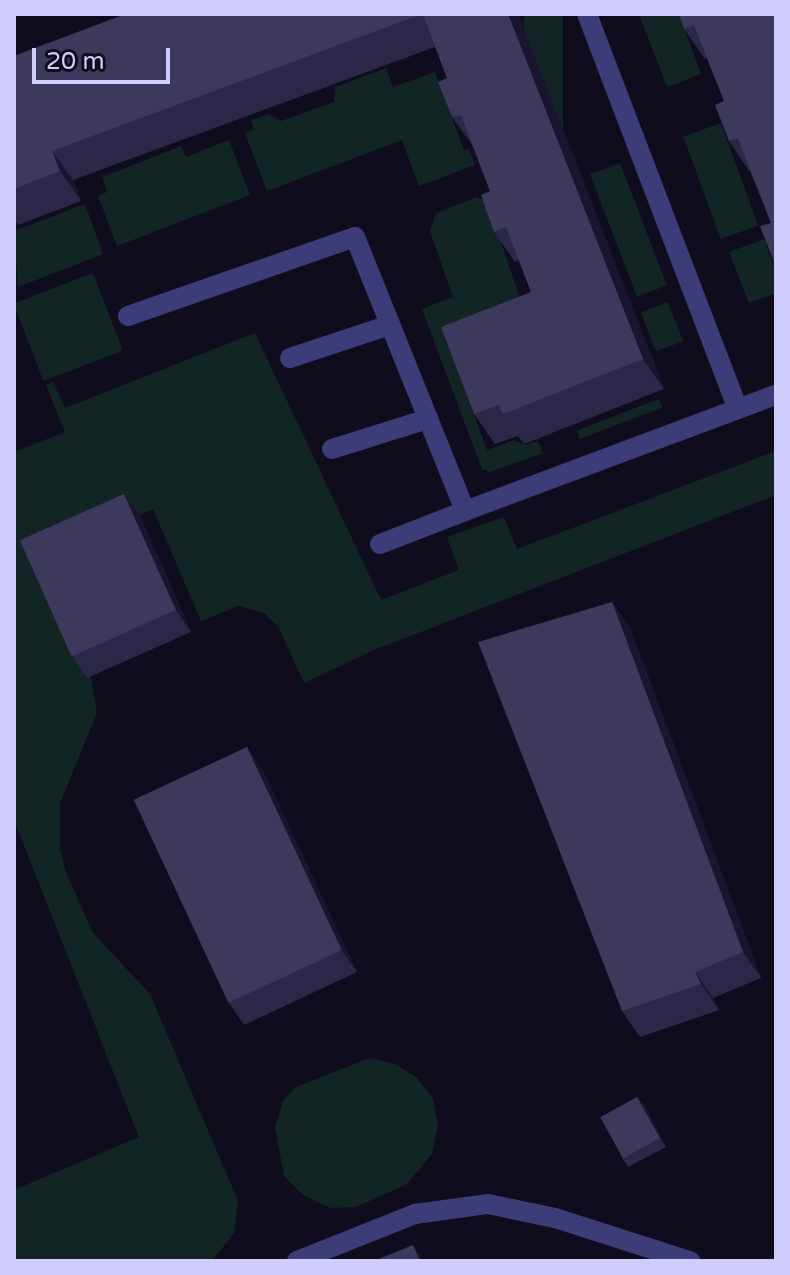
<!DOCTYPE html>
<html>
<head>
<meta charset="utf-8">
<style>
  body { margin:0 }
  #map { position:relative; width:790px; height:1275px; overflow:hidden; background:#0f0d1d; font-family:"Varela Round",sans-serif }
  div>[style] { position:absolute }
  [style*='--x'] { left:calc(var(--x)*1px); top:calc(var(--y)*1px); width:calc(var(--w)*1px); rotate:calc(var(--a)*1deg) }
  .green>* { inset:0; background:#112624; transform-origin:0 0 }
  .minor>* { height:20px; margin:-10px; padding:0 10px; transform-origin:10px; border-radius:10px; background:#3c3d78 }
  .wall>* { inset:0; background:#2b2749 }
  .shaded-wall>* { inset:0; background:#191530 }
  .building>* { inset:0; background:#3d395c; transform-origin:0 0 }
  span { translate:-50% -50%; white-space:nowrap; text-align:center; line-height:1.15; -webkit-text-stroke:8px #0f0d1d; paint-order:stroke }
  .frame { position:absolute; inset:0; border:16px solid #cfcdfb; pointer-events:none }
  .scale { position:absolute; left:32px; top:48px; width:138px; height:36px; box-sizing:border-box; border:4px solid #cfcdfb; border-top:0; padding-left:10px; font-size:24px; line-height:28px; white-space:nowrap; color:#cfcdfb; -webkit-text-stroke:6px #0f0d1d; paint-order:stroke }
</style>
</head>
<body>
<div id="map">
  <div class="green">
    <div style="left:524px;top:14px;width:39px;height:121px"></div>
    <div style="clip-path:polygon(639px 14px,679px 14px,701px 74px,667px 87px)"></div>
    <div style="clip-path:polygon(386px 68px,393px 87px,435px 72px,464px 150px,469px 149px,475px 165px,419px 186px,402px 140px,267px 191px,245px 133px,254px 129px,251px 121px,268px 114px,281px 121px,334px 102px,335px 87px)"></div>
    <div style="left:721px;top:123px;width:109px;height:40px;rotate:70deg"></div>
    <div style="clip-path:polygon(229px 140px,250px 195px,117px 246px,98px 196px,107px 192px,102px 177px,181px 146px,186px 157px)"></div>
    <div style="left:620px;top:163px;width:131px;height:32px;rotate:69deg"></div>
    <div style="clip-path:polygon(477px 197px,487px 202px,527px 318px,463px 343px,452px 355px,487px 450px,514px 440px,524px 445px,538px 441px,543px 453px,490px 472px,482px 469px,422px 309px,453px 297px,430px 231px,436px 213px)"></div>
    <div style="clip-path:polygon(85px 204px,103px 254px,18px 287px,14px 231px)"></div>
    <div style="clip-path:polygon(764px 239px,776px 271px,776px 293px,749px 303px,729px 252px)"></div>
    <div style="left:93px;top:273px;width:83px;height:85px;rotate:69deg"></div>
    <div style="left:668px;top:302px;width:42px;height:29px;rotate:69deg"></div>
    <div style="clip-path:polygon(255px 333px,381px 600px,459px 570px,447px 537px,504px 517px,517px 549px,776px 451px,776px 495px,374px 650px,304px 683px,278px 626px,264px 613px,238px 606px,201px 621px,153px 509px,36px 561px,91px 678px,97px 713px,60px 803px,60px 848px,65px 870px,93px 933px,150px 994px,238px 1201px,234px 1233px,212px 1261px,14px 1261px,14px 1190px,139px 1137px,14px 820px,14px 452px,65px 432px,46px 385px,53px 382px,65px 408px)"></div>
    <div style="left:659px;top:399px;width:9px;height:88px;rotate:69deg"></div>
    <div style="clip-path:polygon(370px 1058px,395px 1064px,417px 1078px,433px 1099px,438px 1125px,432px 1154px,407px 1184px,356px 1207px,331px 1208px,303px 1195px,284px 1176px,275px 1128px,283px 1101px,296px 1087px)"></div>
  </div>
  <div class="minor">
    <div style="--x:587;--y:14;--w:423;--a:69.1"></div>
    <div style="--x:128;--y:316;--w:240;--a:-19.2"></div>
    <div style="--x:355;--y:237;--w:295;--a:68.1"></div>
    <div style="--x:465;--y:511;--w:332;--a:-20.5"></div>
    <div style="--x:290;--y:358;--w:105;--a:-18.3"></div>
    <div style="--x:332;--y:449;--w:101;--a:-17.4"></div>
    <div style="--x:380;--y:544;--w:91;--a:-21.2"></div>
    <div style="--x:297;--y:1261;--w:127;--a:-21.7"></div>
    <div style="--x:415;--y:1214;--w:74;--a:-7.8"></div>
    <div style="--x:488;--y:1204;--w:68;--a:11.8"></div>
    <div style="--x:555;--y:1218;--w:142;--a:17.7"></div>
  </div>
  <div class="wall">
    <div style="clip-path:polygon(126px 14px,518px 14px,664px 389px,524px 444px,518px 436px,495px 444px,474px 414px,531px 292px,519px 260px,515px 262px,494px 232px,490px 191px,473px 146px,452px 117px,447px 78px,435px 47px,73px 180px,81px 201px,18px 225px,14px 218px,14px 56px)"></div>
    <div style="clip-path:polygon(679px 14px,776px 14px,771px 223px,750px 171px,749px 171px,729px 141px,724px 101px,707px 58px,705px 59px,684px 29px)"></div>
    <div style="clip-path:polygon(140px 516px,191px 632px,87px 678px,72px 656px)"></div>
    <div style="clip-path:polygon(612px 602px,630px 628px,761px 978px,713px 998px,719px 1010px,640px 1037px,622px 1011px)"></div>
    <div style="clip-path:polygon(262px 769px,357px 972px,244px 1025px,229px 1003px)"></div>
    <div style="clip-path:polygon(637px 1097px,644px 1105px,666px 1147px,628px 1167px,622px 1158px)"></div>
  </div>
  <div class="shaded-wall">
    <div style="clip-path:polygon(508px 14px,518px 14px,664px 389px,643px 359px)"></div>
    <div style="clip-path:polygon(52px 151px,73px 180px,81px 201px,60px 171px)"></div>
    <div style="clip-path:polygon(124px 494px,140px 516px,191px 632px,176px 610px)"></div>
    <div style="clip-path:polygon(612px 602px,630px 628px,761px 978px,743px 952px)"></div>
    <div style="clip-path:polygon(247px 747px,262px 769px,357px 972px,341px 950px)"></div>
    <div style="clip-path:polygon(695px 972px,713px 998px,719px 1010px,701px 984px)"></div>
    <div style="clip-path:polygon(637px 1097px,644px 1105px,666px 1147px,660px 1138px)"></div>
    <div style="clip-path:polygon(413px 1245px,424px 1261px,420px 1261px)"></div>
  </div>
  <div class="building">
    <div style="clip-path:polygon(126px 14px,422px 14px,52px 151px,60px 171px,14px 189px,14px 56px)"></div>
    <div style="clip-path:polygon(423px 14px,508px 14px,643px 359px,503px 414px,499px 405px,474px 414px,441px 327px,531px 292px,506px 227px,494px 232px,481px 195px,490px 191px,461px 115px,452px 117px,438px 82px,447px 78px)"></div>
    <div style="clip-path:polygon(679px 14px,776px 14px,776px 267px,760px 226px,771px 223px,738px 138px,729px 141px,715px 105px,724px 101px,694px 25px,684px 29px)"></div>
    <div style="left:124px;top:494px;width:127px;height:114px;rotate:66deg"></div>
    <div style="clip-path:polygon(612px 602px,743px 952px,695px 972px,701px 984px,622px 1011px,478px 642px)"></div>
    <div style="left:247px;top:747px;width:224px;height:125px;rotate:65deg"></div>
    <div style="left:637px;top:1097px;width:47px;height:42px;rotate:61deg"></div>
    <div style="clip-path:polygon(413px 1245px,420px 1261px,374px 1261px)"></div>
  </div>
  <div class="frame"></div>
  <div class="scale">20 m</div>
</div>
</body>
</html>
